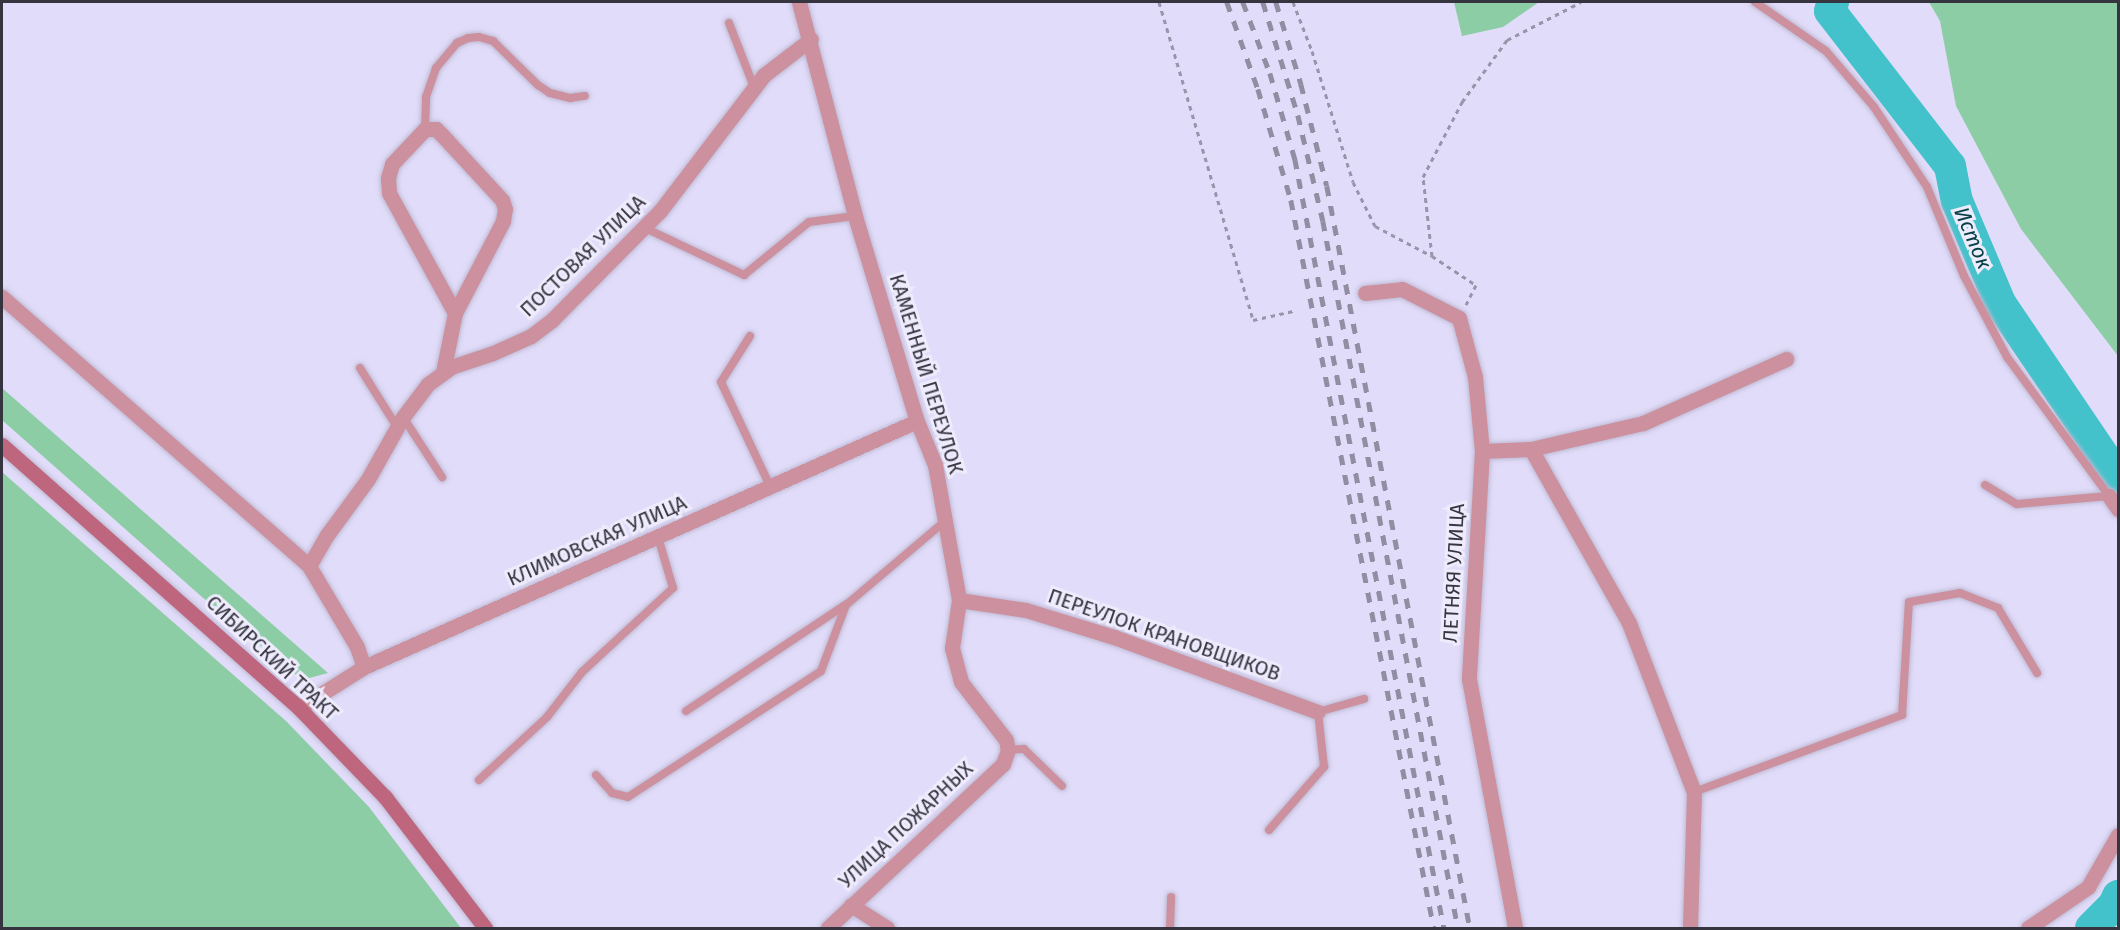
<!DOCTYPE html>
<html>
<head>
<meta charset="utf-8">
<style>
  body { margin:0 }
  #map { position:relative; width:2120px; height:930px; overflow:hidden; background:#e1dcf9; font-family:"Fira Sans",sans-serif }
  div>[style] { position:absolute }
  [style*='--x'] { left:calc(var(--x)*1px); top:calc(var(--y)*1px); width:calc(var(--w)*1px); rotate:calc(var(--a)*1deg) }
  .green>* { inset:0; background:#8ccda5 }
  .river>* { height:32px; margin:-16px; padding:0 16px; transform-origin:16px; border-radius:16px; background:#44c2cb }
  .path>* { height:3px; margin-top:-1.5px; transform-origin:0; background:repeating-linear-gradient(90deg,#9895aa 0 4.5px,transparent 0 9px) }
  .roads { filter:drop-shadow(0 0 2px #bfbad4) drop-shadow(0 0 2px #bfbad4) }
  .service>* { height:8px; margin:-4px; padding:0 4px; transform-origin:4px; border-radius:4px; background:#cc909e }
  .minor>* { height:15px; margin:-7.5px; padding:0 7.5px; transform-origin:7.5px; border-radius:7.5px; background:#cc909e }
  .secondary>* { height:15px; margin:-7.5px; padding:0 7.5px; transform-origin:7.5px; border-radius:7.5px; background:#be667e }
  .rail>* { height:4.5px; margin-top:-2.25px; transform-origin:0; background:repeating-linear-gradient(90deg,#918da2 0 10px,transparent 0 20px) }
  span { translate:-50% -50%; white-space:nowrap; text-align:center; line-height:1.15; -webkit-text-stroke:6px #edebfc; paint-order:stroke }
  .street-label { font-size:20px; color:#36343f }
  .water-label { font-size:21px; color:#044044; font-style:italic }
  .frame { position:absolute; inset:0; border:3px solid #36343f; pointer-events:none }
</style>
</head>
<body>
<div id="map">
  <div class="green">
    <div style="clip-path:polygon(1454px 2px,1539px 2px,1503px 27px,1462px 36px)"></div>
    <div style="clip-path:polygon(1929px 2px,2118px 2px,2118px 356px,2021px 229px,1956px 106px,1940px 21px)"></div>
    <div style="clip-path:polygon(2px 388px,328px 673px,302px 680px,202px 597px,2px 420px)"></div>
    <div style="clip-path:polygon(2px 472px,286px 721px,369px 807px,461px 928px,2px 928px)"></div>
  </div>
  <div class="river">
    <div style="--x:1833;--y:2;--w:9;--a:108"></div>
    <div style="--x:1830;--y:11;--w:196;--a:52.3"></div>
    <div style="--x:1950;--y:166;--w:36;--a:79"></div>
    <div style="--x:1957;--y:201;--w:111;--a:67.1"></div>
    <div style="--x:2000;--y:303;--w:210;--a:55.9"></div>
    <div style="--x:2091;--y:928;--w:33;--a:-45"></div>
    <div style="--x:2114;--y:905;--w:10;--a:-66"></div>
  </div>
  <div class="path">
    <div style="--x:1159;--y:2;--w:332;--a:73.5"></div>
    <div style="--x:1253;--y:320;--w:41;--a:-12.7"></div>
    <div style="--x:1293;--y:2;--w:53;--a:68.8"></div>
    <div style="--x:1312;--y:51;--w:137;--a:72.6"></div>
    <div style="--x:1353;--y:182;--w:49;--a:63.4"></div>
    <div style="--x:1375;--y:226;--w:64;--a:27.8"></div>
    <div style="--x:1432;--y:256;--w:53;--a:33.4"></div>
    <div style="--x:1476;--y:285;--w:22;--a:117"></div>
    <div style="--x:1432;--y:256;--w:80;--a:-96.5"></div>
    <div style="--x:1423;--y:177;--w:85;--a:-62.5"></div>
    <div style="--x:1462;--y:102;--w:77;--a:-54"></div>
    <div style="--x:1507;--y:40;--w:83;--a:-27.2"></div>
  </div>
  <div class="roads">
    <div class="service">
      <div style="--x:1755;--y:2;--w:86;--a:34.6"></div>
      <div style="--x:1826;--y:51;--w:74;--a:49.4"></div>
      <div style="--x:1874;--y:107;--w:96;--a:56.5"></div>
      <div style="--x:1927;--y:187;--w:96;--a:67.4"></div>
      <div style="--x:1964;--y:276;--w:92;--a:62"></div>
      <div style="--x:2007;--y:357;--w:172;--a:53.7"></div>
      <div style="--x:729;--y:23;--w:69;--a:68.7"></div>
      <div style="--x:425;--y:129;--w:32;--a:-88"></div>
      <div style="--x:426;--y:97;--w:31;--a:-71"></div>
      <div style="--x:436;--y:68;--w:33;--a:-50"></div>
      <div style="--x:457;--y:43;--w:12;--a:-24"></div>
      <div style="--x:468;--y:38;--w:11;--a:-5"></div>
      <div style="--x:479;--y:37;--w:15;--a:16"></div>
      <div style="--x:493;--y:41;--w:63;--a:44.4"></div>
      <div style="--x:538;--y:85;--w:14;--a:34"></div>
      <div style="--x:550;--y:93;--w:21;--a:14"></div>
      <div style="--x:570;--y:98;--w:15;--a:-8"></div>
      <div style="--x:645;--y:228;--w:110;--a:25.4"></div>
      <div style="--x:744;--y:275;--w:84;--a:-39.2"></div>
      <div style="--x:809;--y:222;--w:46;--a:-7.4"></div>
      <div style="--x:750;--y:336;--w:54;--a:122.2"></div>
      <div style="--x:721;--y:382;--w:115;--a:64.8"></div>
      <div style="--x:360;--y:368;--w:70;--a:57.9"></div>
      <div style="--x:403;--y:417;--w:72;--a:57"></div>
      <div style="--x:1985;--y:485;--w:37;--a:31"></div>
      <div style="--x:2017;--y:504;--w:92;--a:-5"></div>
      <div style="--x:686;--y:711;--w:191;--a:-33.7"></div>
      <div style="--x:1008;--y:750;--w:16;--a:-4"></div>
      <div style="--x:1024;--y:749;--w:53;--a:44.2"></div>
      <div style="--x:596;--y:775;--w:24;--a:48"></div>
      <div style="--x:612;--y:793;--w:16;--a:14"></div>
      <div style="--x:628;--y:797;--w:230;--a:-33.1"></div>
      <div style="--x:821;--y:671;--w:71;--a:-69.3"></div>
      <div style="--x:846;--y:605;--w:128;--a:-40.3"></div>
      <div style="--x:479;--y:780;--w:93;--a:-42.8"></div>
      <div style="--x:547;--y:717;--w:57;--a:-52.1"></div>
      <div style="--x:582;--y:672;--w:124;--a:-42.7"></div>
      <div style="--x:673;--y:588;--w:53;--a:-106.4"></div>
      <div style="--x:1694;--y:792;--w:222;--a:-20.3"></div>
      <div style="--x:1902;--y:715;--w:113;--a:-86.5"></div>
      <div style="--x:1909;--y:602;--w:52;--a:-10"></div>
      <div style="--x:1960;--y:593;--w:41;--a:21.5"></div>
      <div style="--x:1998;--y:608;--w:76;--a:59"></div>
      <div style="--x:1269;--y:830;--w:84;--a:-48.9"></div>
      <div style="--x:1324;--y:767;--w:55;--a:-96.2"></div>
      <div style="--x:1318;--y:712;--w:48;--a:-15.8"></div>
      <div style="--x:1170;--y:928;--w:31;--a:-88"></div>
    </div>
    <div class="minor">
      <div style="--x:799;--y:2;--w:221;--a:75.3"></div>
      <div style="--x:855;--y:216;--w:214;--a:73.2"></div>
      <div style="--x:917;--y:421;--w:48;--a:67.8"></div>
      <div style="--x:935;--y:465;--w:137;--a:79.9"></div>
      <div style="--x:959;--y:600;--w:49;--a:98.3"></div>
      <div style="--x:952;--y:648;--w:35;--a:75"></div>
      <div style="--x:961;--y:682;--w:73;--a:52.2"></div>
      <div style="--x:1006;--y:740;--w:10;--a:79"></div>
      <div style="--x:1008;--y:750;--w:15;--a:110"></div>
      <div style="--x:1003;--y:764;--w:240;--a:136.9"></div>
      <div style="--x:1365;--y:293;--w:37;--a:-6"></div>
      <div style="--x:1402;--y:289;--w:64;--a:27"></div>
      <div style="--x:1459;--y:318;--w:61;--a:74.8"></div>
      <div style="--x:1475;--y:377;--w:74;--a:84.6"></div>
      <div style="--x:1482;--y:451;--w:228;--a:93.3"></div>
      <div style="--x:1469;--y:679;--w:253;--a:79.5"></div>
      <div style="--x:2;--y:297;--w:408;--a:41.2"></div>
      <div style="--x:309;--y:566;--w:94;--a:59.3"></div>
      <div style="--x:357;--y:647;--w:21;--a:71"></div>
      <div style="--x:443;--y:372;--w:60;--a:-78.5"></div>
      <div style="--x:455;--y:313;--w:104;--a:-62.4"></div>
      <div style="--x:503;--y:221;--w:12;--a:-81"></div>
      <div style="--x:505;--y:209;--w:9;--a:-108"></div>
      <div style="--x:502;--y:200;--w:90;--a:-132.7"></div>
      <div style="--x:441;--y:134;--w:7;--a:-135"></div>
      <div style="--x:436;--y:129;--w:11;--a:180"></div>
      <div style="--x:425;--y:129;--w:48;--a:133.3"></div>
      <div style="--x:392;--y:164;--w:15;--a:106"></div>
      <div style="--x:388;--y:178;--w:15;--a:86"></div>
      <div style="--x:389;--y:193;--w:137;--a:61.2"></div>
      <div style="--x:1531;--y:449;--w:115;--a:-13.1"></div>
      <div style="--x:1643;--y:423;--w:157;--a:-24.1"></div>
      <div style="--x:1482;--y:451;--w:49;--a:-2.3"></div>
      <div style="--x:1531;--y:449;--w:200;--a:60.6"></div>
      <div style="--x:1629;--y:623;--w:181;--a:69"></div>
      <div style="--x:1694;--y:792;--w:136;--a:91.7"></div>
      <div style="--x:2109;--y:496;--w:16;--a:55"></div>
      <div style="--x:309;--y:566;--w:36;--a:-60"></div>
      <div style="--x:327;--y:535;--w:69;--a:-53.8"></div>
      <div style="--x:368;--y:479;--w:71;--a:-60.6"></div>
      <div style="--x:403;--y:417;--w:41;--a:-52.9"></div>
      <div style="--x:428;--y:384;--w:29;--a:-36"></div>
      <div style="--x:451;--y:367;--w:44;--a:-18.4"></div>
      <div style="--x:493;--y:353;--w:42;--a:-24.1"></div>
      <div style="--x:531;--y:336;--w:26;--a:-37"></div>
      <div style="--x:552;--y:320;--w:153;--a:-45.3"></div>
      <div style="--x:660;--y:211;--w:171;--a:-52.6"></div>
      <div style="--x:764;--y:75;--w:59;--a:-37.5"></div>
      <div style="--x:959;--y:600;--w:68;--a:8.5"></div>
      <div style="--x:1026;--y:610;--w:92;--a:17.1"></div>
      <div style="--x:1114;--y:637;--w:217;--a:20.2"></div>
      <div style="--x:299;--y:708;--w:77;--a:-32.2"></div>
      <div style="--x:364;--y:667;--w:605;--a:-23.98"></div>
      <div style="--x:851;--y:905;--w:43;--a:32.6"></div>
      <div style="--x:2028;--y:928;--w:73;--a:-34.3"></div>
      <div style="--x:2088;--y:887;--w:60;--a:-60"></div>
    </div>
    <div class="secondary">
      <div style="--x:2;--y:445;--w:397;--a:41.5"></div>
      <div style="--x:299;--y:708;--w:124;--a:46"></div>
      <div style="--x:385;--y:797;--w:165;--a:52.6"></div>
    </div>
  </div>
  <div class="rail">
    <div style="--x:1227;--y:2;--w:92;--a:70.4"></div>
    <div style="--x:1258;--y:89;--w:116;--a:73.4"></div>
    <div style="--x:1291;--y:200;--w:742;--a:78.89"></div>
    <div style="--x:1243;--y:2;--w:76;--a:69.2"></div>
    <div style="--x:1270;--y:73;--w:90;--a:73.8"></div>
    <div style="--x:1295;--y:159;--w:783;--a:79.03"></div>
    <div style="--x:1263;--y:2;--w:118;--a:72.8"></div>
    <div style="--x:1298;--y:115;--w:109;--a:76.7"></div>
    <div style="--x:1323;--y:221;--w:720;--a:79.19"></div>
    <div style="--x:1276;--y:2;--w:86;--a:73"></div>
    <div style="--x:1301;--y:84;--w:105;--a:75.7"></div>
    <div style="--x:1327;--y:186;--w:756;--a:79.09"></div>
  </div>
  <div class="street-label">
    <span style="left:583px;top:256px;rotate:-44deg">ПОСТОВАЯ УЛИЦА</span>
    <span style="left:926px;top:374px;rotate:73deg">КАМЕННЫЙ ПЕРЕУЛОК</span>
    <span style="left:597px;top:541px;rotate:-24deg">КЛИМОВСКАЯ УЛИЦА</span>
    <span style="left:1454px;top:573px;rotate:-87deg">ЛЕТНЯЯ УЛИЦА</span>
    <span style="left:1164px;top:635px;rotate:19deg">ПЕРЕУЛОК КРАНОВЩИКОВ</span>
    <span style="left:272px;top:658px;rotate:43deg">СИБИРСКИЙ ТРАКТ</span>
    <span style="left:906px;top:825px;rotate:-43deg">УЛИЦА ПОЖАРНЫХ</span>
  </div>
  <div class="water-label">
    <span style="left:1973px;top:238px;rotate:67deg">Исток</span>
  </div>
  <div class="frame"></div>
</div>
</body>
</html>
